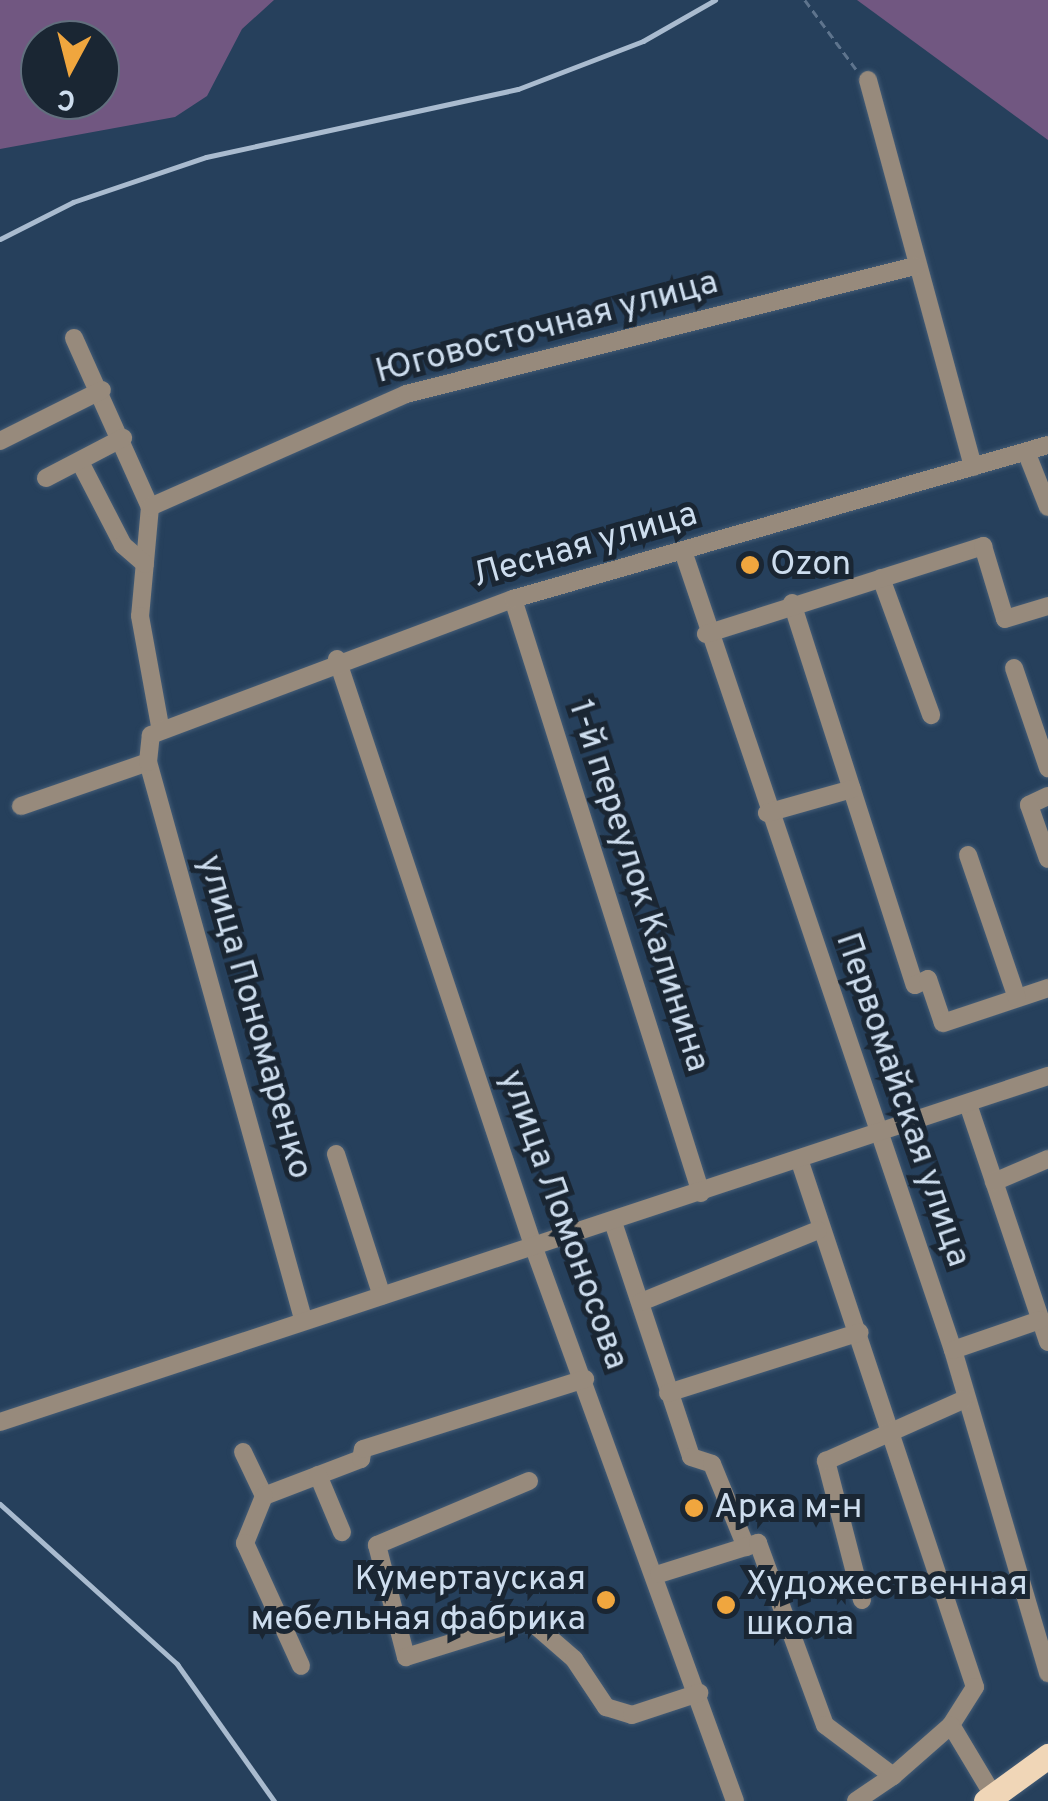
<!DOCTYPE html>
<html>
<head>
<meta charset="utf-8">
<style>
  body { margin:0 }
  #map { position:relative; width:1048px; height:1801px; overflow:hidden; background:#26405c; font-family:Overpass,sans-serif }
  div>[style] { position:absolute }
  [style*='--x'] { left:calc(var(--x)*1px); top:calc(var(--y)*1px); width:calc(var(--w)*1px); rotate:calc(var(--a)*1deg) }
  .green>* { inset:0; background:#715781 }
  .path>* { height:2.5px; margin-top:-1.25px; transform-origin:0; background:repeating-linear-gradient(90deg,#5e748d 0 8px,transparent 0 13px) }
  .roads { filter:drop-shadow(0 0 2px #445c76) drop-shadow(0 0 2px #445c76) }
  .minor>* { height:18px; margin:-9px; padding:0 9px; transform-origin:9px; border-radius:9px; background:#978a7c }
  .major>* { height:25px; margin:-12.5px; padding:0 12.5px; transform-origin:12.5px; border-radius:12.5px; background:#f0d6b7 }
  .rail>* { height:5px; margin:-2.5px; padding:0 2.5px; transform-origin:2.5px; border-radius:2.5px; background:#a9bbcf }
  .dots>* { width:28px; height:28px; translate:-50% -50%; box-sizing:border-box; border:5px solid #1a2633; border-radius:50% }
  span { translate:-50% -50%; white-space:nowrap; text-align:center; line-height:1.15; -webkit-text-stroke:10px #1a2633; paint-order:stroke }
  .street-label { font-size:35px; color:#cdddee }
  .poi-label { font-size:35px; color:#cdddee }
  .left { translate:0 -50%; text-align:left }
  .right { translate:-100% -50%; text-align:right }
  .north { position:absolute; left:20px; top:20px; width:100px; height:100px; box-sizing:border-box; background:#1a2633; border:2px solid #626f7e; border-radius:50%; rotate:187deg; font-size:28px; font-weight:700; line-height:40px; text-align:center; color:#cdddee }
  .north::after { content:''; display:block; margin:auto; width:35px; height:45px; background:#f0a63e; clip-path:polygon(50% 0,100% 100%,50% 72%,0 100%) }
</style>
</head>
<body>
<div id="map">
  <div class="green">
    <div style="clip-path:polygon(evenodd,0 0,274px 0,242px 29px,207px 96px,175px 117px,0 149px,0 0,100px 40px,100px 100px,40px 100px,40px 40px,100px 40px)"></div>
    <div style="clip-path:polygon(857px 0,1048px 0,1048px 140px)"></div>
  </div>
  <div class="path">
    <div style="--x:805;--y:0;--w:86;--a:53.5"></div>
  </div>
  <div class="roads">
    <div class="minor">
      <div style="--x:868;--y:80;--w:401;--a:74.8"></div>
      <div style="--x:74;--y:338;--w:185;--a:65.8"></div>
      <div style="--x:150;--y:507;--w:109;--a:95.2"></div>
      <div style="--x:140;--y:616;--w:112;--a:79.7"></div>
      <div style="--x:0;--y:441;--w:114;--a:-26.6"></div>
      <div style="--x:1027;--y:454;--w:57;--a:68.4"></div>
      <div style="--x:80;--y:462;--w:93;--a:62.6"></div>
      <div style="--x:123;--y:545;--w:29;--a:41"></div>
      <div style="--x:46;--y:478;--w:87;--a:-27.5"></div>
      <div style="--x:150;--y:507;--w:280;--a:-23.8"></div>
      <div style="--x:406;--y:394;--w:525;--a:-14.12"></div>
      <div style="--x:683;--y:551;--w:843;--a:71.33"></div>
      <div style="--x:953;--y:1350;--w:337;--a:73.6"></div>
      <div style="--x:881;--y:578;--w:146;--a:69.9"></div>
      <div style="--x:513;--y:599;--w:623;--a:72.44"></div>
      <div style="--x:792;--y:603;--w:401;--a:72.2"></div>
      <div style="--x:915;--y:985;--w:14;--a:-25"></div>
      <div style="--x:928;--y:979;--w:46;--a:71.2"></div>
      <div style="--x:943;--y:1023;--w:111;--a:-18.4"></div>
      <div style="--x:706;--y:634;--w:291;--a:-17.6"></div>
      <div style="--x:983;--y:546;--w:76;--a:73.2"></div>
      <div style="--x:1005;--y:619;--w:45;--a:-16.8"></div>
      <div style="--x:337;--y:659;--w:621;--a:71.51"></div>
      <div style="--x:534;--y:1248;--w:588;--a:70.03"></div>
      <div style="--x:1014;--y:668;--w:106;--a:71.2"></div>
      <div style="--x:1048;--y:796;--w:21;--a:155"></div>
      <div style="--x:1029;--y:805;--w:57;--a:70.6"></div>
      <div style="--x:21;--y:806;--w:134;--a:-19.1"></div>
      <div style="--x:767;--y:813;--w:88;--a:-15.8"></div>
      <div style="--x:968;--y:855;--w:151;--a:71.1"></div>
      <div style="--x:969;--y:1107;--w:248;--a:71.4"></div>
      <div style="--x:336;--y:1154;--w:149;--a:72.1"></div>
      <div style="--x:800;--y:1162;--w:553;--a:71.57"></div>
      <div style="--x:975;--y:1687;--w:45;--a:122.3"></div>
      <div style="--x:951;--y:1725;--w:82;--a:59"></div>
      <div style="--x:994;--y:1182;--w:59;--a:-23.1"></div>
      <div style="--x:614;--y:1225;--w:244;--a:71.6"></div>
      <div style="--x:691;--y:1457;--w:22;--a:18"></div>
      <div style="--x:712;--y:1464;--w:90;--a:67.7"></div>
      <div style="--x:641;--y:1302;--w:191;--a:-22.1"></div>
      <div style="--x:302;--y:1315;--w:574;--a:-105.56"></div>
      <div style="--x:148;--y:762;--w:27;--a:-84"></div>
      <div style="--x:151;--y:735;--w:387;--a:-20.6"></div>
      <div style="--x:513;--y:599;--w:557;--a:-16.06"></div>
      <div style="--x:953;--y:1350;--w:92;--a:-19"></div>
      <div style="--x:668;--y:1393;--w:201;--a:-17.6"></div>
      <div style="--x:0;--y:1422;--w:1104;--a:-18.27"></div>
      <div style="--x:243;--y:1452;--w:49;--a:64.5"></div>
      <div style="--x:264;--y:1496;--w:104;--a:-20.9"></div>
      <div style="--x:361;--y:1459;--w:10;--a:-79"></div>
      <div style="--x:363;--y:1449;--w:233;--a:-17.5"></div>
      <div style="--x:318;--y:1475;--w:62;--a:67.2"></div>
      <div style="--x:529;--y:1481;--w:165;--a:157.2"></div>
      <div style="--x:377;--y:1545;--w:116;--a:75.5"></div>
      <div style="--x:406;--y:1657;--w:128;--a:-17.3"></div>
      <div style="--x:528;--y:1619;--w:61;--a:41"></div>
      <div style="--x:574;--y:1659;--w:58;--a:56.3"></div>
      <div style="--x:606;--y:1707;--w:27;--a:17"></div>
      <div style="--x:632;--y:1715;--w:71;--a:-18.2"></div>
      <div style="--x:264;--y:1496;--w:51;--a:112"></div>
      <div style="--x:245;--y:1543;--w:135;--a:65.5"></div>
      <div style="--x:659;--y:1574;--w:104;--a:-17.4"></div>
      <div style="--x:758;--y:1543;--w:194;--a:69.8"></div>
      <div style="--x:825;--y:1725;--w:85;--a:36.9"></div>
      <div style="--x:893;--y:1776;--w:77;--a:-41.3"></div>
      <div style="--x:862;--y:1600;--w:144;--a:-104.5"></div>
      <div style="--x:826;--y:1461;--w:150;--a:-24"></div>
      <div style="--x:856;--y:1801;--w:45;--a:-34"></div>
    </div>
    <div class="major">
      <div style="--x:986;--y:1801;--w:77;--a:-36"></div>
    </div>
  </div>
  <div class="rail">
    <div style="--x:0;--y:239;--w:82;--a:-26.9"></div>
    <div style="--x:73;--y:202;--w:140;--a:-18.7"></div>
    <div style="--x:206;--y:157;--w:319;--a:-12.3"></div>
    <div style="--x:518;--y:89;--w:134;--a:-21"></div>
    <div style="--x:643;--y:41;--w:83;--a:-29.7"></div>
    <div style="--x:0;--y:1504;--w:239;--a:42.1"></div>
    <div style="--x:177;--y:1664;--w:168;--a:54.7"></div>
  </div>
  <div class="dots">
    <div style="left:750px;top:565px;background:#f0a63e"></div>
    <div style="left:694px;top:1508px;background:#f0a63e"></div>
    <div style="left:606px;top:1600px;background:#f0a63e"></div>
    <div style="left:726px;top:1605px;background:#f0a63e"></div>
  </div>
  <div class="street-label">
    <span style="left:547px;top:328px;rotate:-15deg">Юговосточная улица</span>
    <span style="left:585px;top:546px;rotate:-16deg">Лесная улица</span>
    <span style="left:638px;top:886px;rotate:72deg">1-й переулок Калинина</span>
    <span style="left:254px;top:1017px;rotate:74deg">улица Пономаренко</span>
    <span style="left:902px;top:1100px;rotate:71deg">Первомайская улица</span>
    <span style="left:563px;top:1220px;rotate:70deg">улица Ломоносова</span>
  </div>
  <div class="poi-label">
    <span class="left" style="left:770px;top:565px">Ozon</span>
    <span class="left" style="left:714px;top:1508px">Арка м-н</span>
    <span class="right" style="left:586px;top:1600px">Кумертауская<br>мебельная фабрика</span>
    <span class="left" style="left:746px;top:1605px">Художественная<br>школа</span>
  </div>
  <div class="north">С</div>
</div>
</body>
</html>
